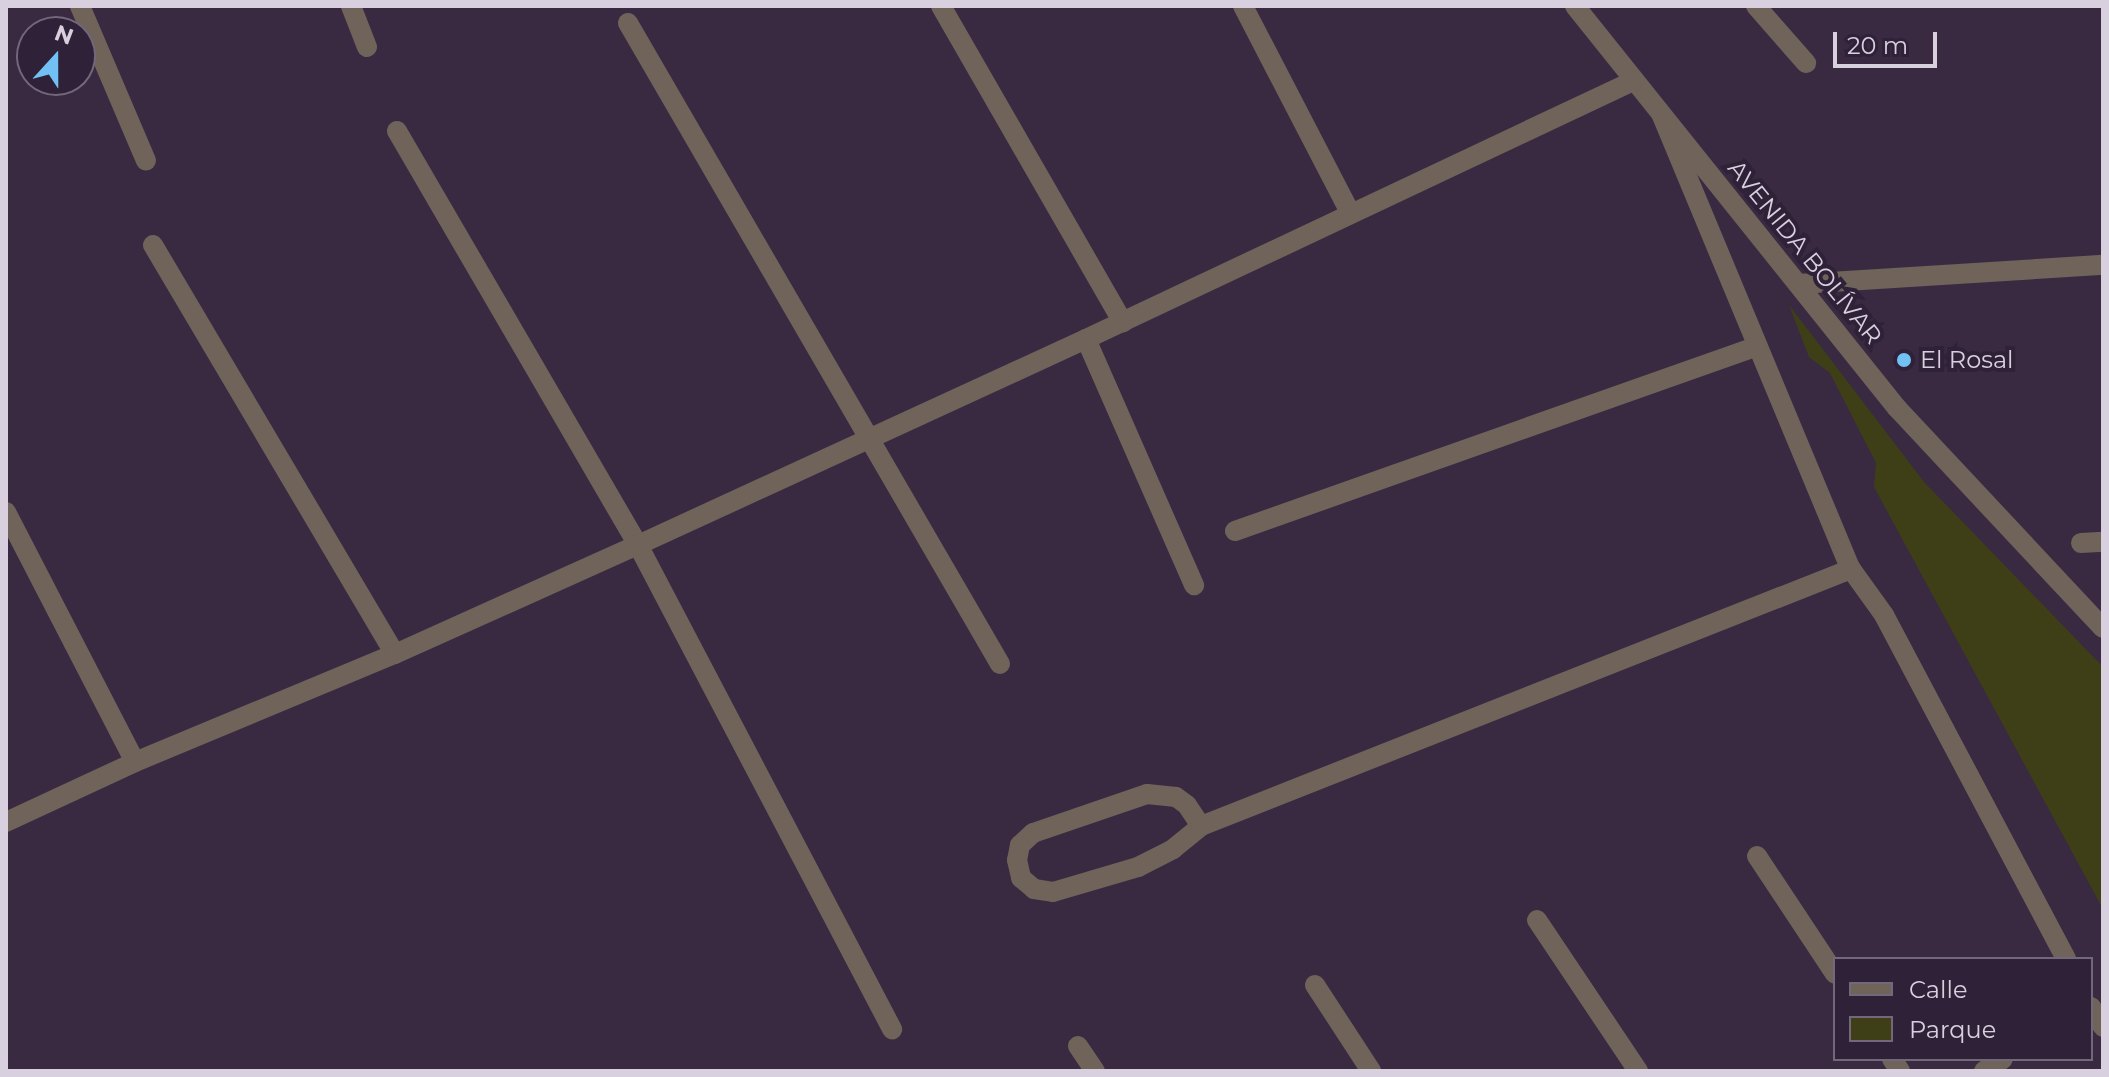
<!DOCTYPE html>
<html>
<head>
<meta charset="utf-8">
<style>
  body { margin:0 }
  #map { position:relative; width:2109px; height:1077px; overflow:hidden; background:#392a42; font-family:Montserrat,sans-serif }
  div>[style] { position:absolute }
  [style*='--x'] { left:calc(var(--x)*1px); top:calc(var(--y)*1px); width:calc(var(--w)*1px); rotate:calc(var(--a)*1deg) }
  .green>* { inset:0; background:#3e3f17 }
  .minor>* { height:20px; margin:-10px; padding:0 10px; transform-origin:10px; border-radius:10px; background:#6f635a }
  .dots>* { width:22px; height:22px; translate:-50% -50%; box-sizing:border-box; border:4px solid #2f2138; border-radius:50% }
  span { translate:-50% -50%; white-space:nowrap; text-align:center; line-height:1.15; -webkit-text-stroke:8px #2f2138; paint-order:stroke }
  .street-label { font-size:24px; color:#d9d0df }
  .poi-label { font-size:24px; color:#d9d0df }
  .left { translate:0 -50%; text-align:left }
  .frame { position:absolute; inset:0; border:8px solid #d9d0df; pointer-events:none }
  .legend { position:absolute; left:1833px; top:957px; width:260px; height:104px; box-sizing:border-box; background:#2f2138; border:2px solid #73677b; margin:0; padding:10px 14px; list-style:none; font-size:24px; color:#d9d0df }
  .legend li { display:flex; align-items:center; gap:16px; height:40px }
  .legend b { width:40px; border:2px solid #73677b }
  .north { position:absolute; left:16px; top:16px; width:80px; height:80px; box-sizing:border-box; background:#2f2138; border:2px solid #73677b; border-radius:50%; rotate:21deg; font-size:22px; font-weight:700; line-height:32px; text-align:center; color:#d9d0df }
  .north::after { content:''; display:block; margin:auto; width:28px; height:36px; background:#72c1f5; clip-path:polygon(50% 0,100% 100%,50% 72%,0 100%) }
  .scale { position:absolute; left:1833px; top:32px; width:104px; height:36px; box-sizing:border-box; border:4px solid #d9d0df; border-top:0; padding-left:10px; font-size:24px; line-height:28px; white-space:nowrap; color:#d9d0df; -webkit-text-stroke:6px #2f2138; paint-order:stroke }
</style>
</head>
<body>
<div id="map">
  <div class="green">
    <div style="clip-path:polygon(1789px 305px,1924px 482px,2103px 667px,2103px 909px,1874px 487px,1876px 463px,1830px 373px,1809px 357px)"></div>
  </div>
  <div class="minor">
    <div style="--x:80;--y:6;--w:168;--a:66.9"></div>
    <div style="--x:351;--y:6;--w:44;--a:68.7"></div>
    <div style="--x:941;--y:6;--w:365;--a:60.1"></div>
    <div style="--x:1243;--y:6;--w:232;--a:62.6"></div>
    <div style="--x:1575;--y:6;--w:515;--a:51.31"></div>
    <div style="--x:1897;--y:408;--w:301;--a:46.9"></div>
    <div style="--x:1756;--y:6;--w:76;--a:48.7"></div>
    <div style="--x:628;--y:23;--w:741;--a:59.87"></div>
    <div style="--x:1662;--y:116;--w:491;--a:67.4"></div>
    <div style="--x:1851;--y:569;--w:57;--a:54.3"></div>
    <div style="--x:1884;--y:615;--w:389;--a:62.1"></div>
    <div style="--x:397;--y:131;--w:479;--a:59.8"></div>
    <div style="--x:638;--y:545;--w:547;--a:62.31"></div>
    <div style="--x:153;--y:245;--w:475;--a:59.4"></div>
    <div style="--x:1798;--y:284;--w:306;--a:-3.6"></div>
    <div style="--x:1086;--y:339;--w:269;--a:66.3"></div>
    <div style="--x:6;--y:512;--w:281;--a:62.7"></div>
    <div style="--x:1235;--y:531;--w:552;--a:-19.49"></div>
    <div style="--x:2081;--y:543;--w:22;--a:-3"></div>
    <div style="--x:6;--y:822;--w:142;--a:-24.9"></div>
    <div style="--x:135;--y:762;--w:282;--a:-22.6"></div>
    <div style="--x:395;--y:654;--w:266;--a:-24.2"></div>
    <div style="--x:638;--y:545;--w:493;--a:-24.7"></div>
    <div style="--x:1086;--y:339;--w:605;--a:-25.25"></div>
    <div style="--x:1201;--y:826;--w:25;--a:-124"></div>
    <div style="--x:1187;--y:805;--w:14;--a:-144"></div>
    <div style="--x:1176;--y:797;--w:29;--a:-174"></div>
    <div style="--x:1147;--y:794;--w:120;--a:161.1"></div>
    <div style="--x:1033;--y:833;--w:18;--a:137"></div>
    <div style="--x:1020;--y:845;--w:15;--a:101"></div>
    <div style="--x:1017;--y:860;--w:18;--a:77"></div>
    <div style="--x:1021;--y:878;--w:17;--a:40"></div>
    <div style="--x:1034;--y:889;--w:19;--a:9"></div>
    <div style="--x:1053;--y:892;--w:89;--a:-16.4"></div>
    <div style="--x:1138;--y:867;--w:39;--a:-27"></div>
    <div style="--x:1173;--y:849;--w:36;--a:-39"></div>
    <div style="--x:1201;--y:826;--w:699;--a:-21.57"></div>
    <div style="--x:1757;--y:856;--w:141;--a:56.5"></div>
    <div style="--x:1537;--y:920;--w:182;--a:56.2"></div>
    <div style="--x:1315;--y:985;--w:103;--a:56.9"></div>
    <div style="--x:2091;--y:1007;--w:23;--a:59"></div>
    <div style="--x:1078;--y:1046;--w:30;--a:56"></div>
    <div style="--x:1892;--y:1059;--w:14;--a:56"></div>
    <div style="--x:1984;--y:1071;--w:22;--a:-32"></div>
  </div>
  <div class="dots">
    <div style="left:1904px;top:360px;background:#72c1f5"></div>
  </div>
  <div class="street-label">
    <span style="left:1805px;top:252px;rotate:51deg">AVENIDA BOLÍVAR</span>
  </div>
  <div class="poi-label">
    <span class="left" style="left:1920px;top:360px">El Rosal</span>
  </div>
  <div class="frame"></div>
  <ul class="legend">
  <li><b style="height:10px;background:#6f635a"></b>Calle</li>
  <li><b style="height:22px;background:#3e3f17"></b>Parque</li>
  </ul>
  <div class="north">N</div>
  <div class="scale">20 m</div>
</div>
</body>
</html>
